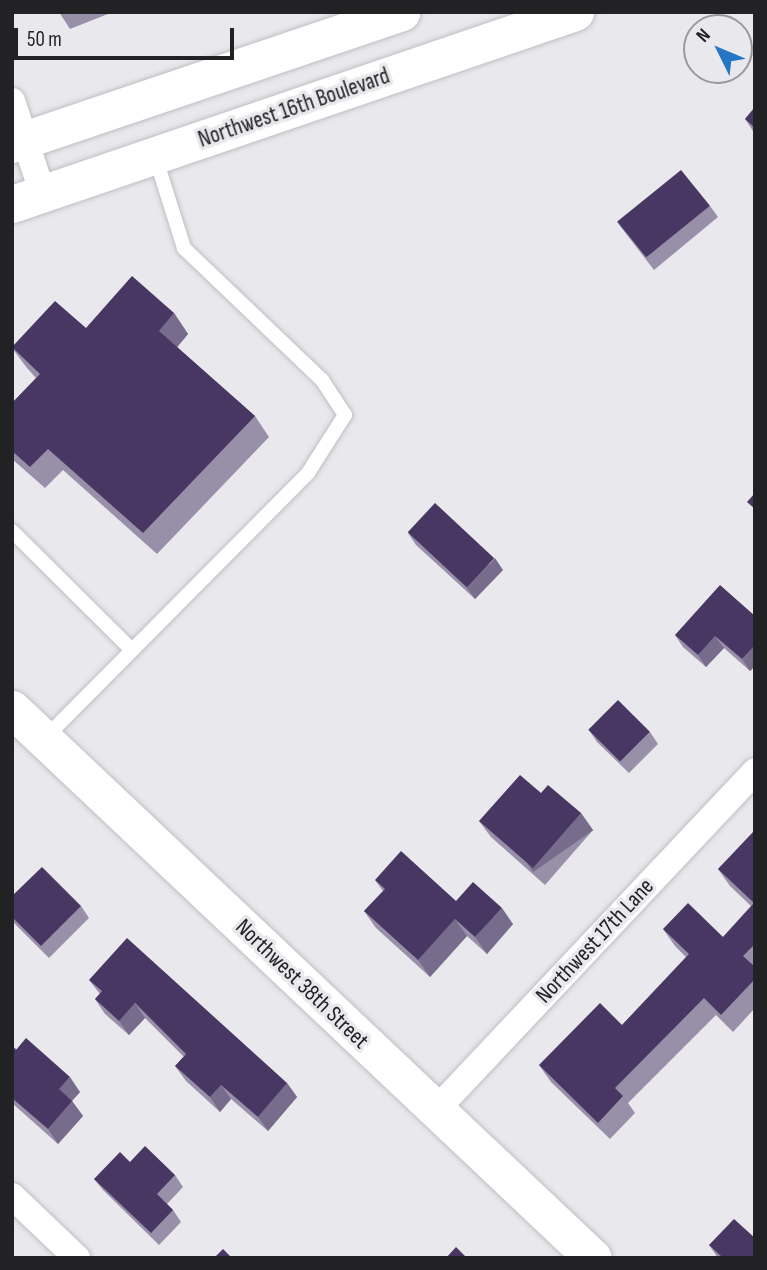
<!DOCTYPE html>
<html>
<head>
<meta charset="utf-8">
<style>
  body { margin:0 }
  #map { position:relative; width:767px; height:1270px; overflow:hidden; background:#e9e8ec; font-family:"Sofia Sans Condensed",sans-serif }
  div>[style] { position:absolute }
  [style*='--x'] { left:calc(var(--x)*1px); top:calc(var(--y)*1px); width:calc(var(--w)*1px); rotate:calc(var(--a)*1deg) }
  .roads { filter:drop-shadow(0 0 2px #c0bec3) drop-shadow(0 0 2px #c0bec3) }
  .lane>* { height:14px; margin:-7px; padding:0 7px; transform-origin:7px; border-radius:7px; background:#fff }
  .street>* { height:26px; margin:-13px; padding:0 13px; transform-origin:13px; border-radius:13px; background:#fff }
  .secondary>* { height:37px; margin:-18.5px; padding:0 18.5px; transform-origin:18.5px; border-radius:18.5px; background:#fff }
  .wall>* { inset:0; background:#9890a8 }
  .shaded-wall>* { inset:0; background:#786c8c; transform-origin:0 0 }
  .building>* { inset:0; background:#483763; transform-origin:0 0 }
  span { translate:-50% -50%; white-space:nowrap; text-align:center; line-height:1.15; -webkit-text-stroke:7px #e9e8ec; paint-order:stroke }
  .street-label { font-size:23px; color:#222123 }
  .frame { position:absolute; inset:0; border:14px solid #222123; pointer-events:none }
  .north { position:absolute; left:683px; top:14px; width:70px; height:70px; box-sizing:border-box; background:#e9e8ec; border:2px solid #99989c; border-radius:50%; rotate:313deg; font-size:19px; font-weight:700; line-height:28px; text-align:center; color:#222123 }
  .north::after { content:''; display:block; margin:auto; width:24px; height:32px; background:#2576c5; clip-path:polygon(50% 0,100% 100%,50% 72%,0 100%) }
  .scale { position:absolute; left:14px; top:28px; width:220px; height:32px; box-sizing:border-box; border:4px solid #222123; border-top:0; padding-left:9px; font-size:21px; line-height:24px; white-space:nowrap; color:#222123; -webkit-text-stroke:5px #e9e8ec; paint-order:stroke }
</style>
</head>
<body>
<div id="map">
  <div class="roads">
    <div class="lane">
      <div style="--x:12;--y:531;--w:169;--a:44.8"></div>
      <div style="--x:44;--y:739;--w:375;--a:-45.2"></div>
      <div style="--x:308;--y:473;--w:69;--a:-57.5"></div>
      <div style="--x:345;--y:415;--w:42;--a:-123.3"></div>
      <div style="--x:322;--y:380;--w:191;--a:-136.3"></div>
      <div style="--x:184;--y:248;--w:96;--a:-107.5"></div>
    </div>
    <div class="street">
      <div style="--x:12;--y:101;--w:98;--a:71.6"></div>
      <div style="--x:435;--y:1111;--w:467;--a:-46.7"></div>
      <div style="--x:12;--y:1196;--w:90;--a:43.6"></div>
    </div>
    <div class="secondary">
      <div style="--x:12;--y:144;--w:411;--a:-18.7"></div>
      <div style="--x:12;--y:204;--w:595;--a:-18.83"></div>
      <div style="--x:12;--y:709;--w:799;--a:43.38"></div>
    </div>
  </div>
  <div class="wall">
    <div style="clip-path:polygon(59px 12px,113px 12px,70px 29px)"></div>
    <div style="clip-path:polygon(755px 107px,755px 134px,745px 119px)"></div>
    <div style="clip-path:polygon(710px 206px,718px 217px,654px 270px,617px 222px)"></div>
    <div style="clip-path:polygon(174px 313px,188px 334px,177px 347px,255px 416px,269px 437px,157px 554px,63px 470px,45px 488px,12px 459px,12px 403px,36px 378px,27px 368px,12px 348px,86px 328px)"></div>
    <div style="clip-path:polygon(408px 533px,503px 570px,475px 599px,416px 545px)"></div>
    <div style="clip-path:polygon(755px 616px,755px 666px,750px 671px,724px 648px,706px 667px,683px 647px,675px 635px)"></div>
    <div style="clip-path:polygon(589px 730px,650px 732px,658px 744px,629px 773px,597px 742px)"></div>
    <div style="clip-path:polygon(541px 793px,581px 813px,593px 830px,545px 885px,491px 837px,479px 821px)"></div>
    <div style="clip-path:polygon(755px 833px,755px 1008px,733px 1032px,716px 1015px,628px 1103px,635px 1113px,610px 1139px,551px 1082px,539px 1065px,622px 1025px,686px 957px,675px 946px,663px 929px,723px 937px,751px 906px,730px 886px,718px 869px)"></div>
    <div style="clip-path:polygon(375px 880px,456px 901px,513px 924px,487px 954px,467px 936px,430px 977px,376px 928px,364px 911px,383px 891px)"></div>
    <div style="clip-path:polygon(12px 896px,81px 906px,89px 918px,49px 958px,12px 921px)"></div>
    <div style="clip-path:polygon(89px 980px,287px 1083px,297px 1097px,268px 1131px,231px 1099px,220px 1112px,186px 1081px,175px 1066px,184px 1057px,145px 1018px,129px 1035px,105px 1014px,95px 999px,100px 994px)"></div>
    <div style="clip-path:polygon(12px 1046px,80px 1092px,72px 1101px,83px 1116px,58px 1144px,12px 1103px)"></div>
    <div style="clip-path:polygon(130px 1162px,175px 1175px,183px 1187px,167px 1204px,173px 1210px,181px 1222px,159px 1245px,103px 1190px,94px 1179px)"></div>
    <div style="clip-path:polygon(709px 1245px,755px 1258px,718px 1258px)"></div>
  </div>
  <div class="shaded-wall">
    <div style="clip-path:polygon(174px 313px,188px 334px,173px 352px,159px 331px)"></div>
    <div style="clip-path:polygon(495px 558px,503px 570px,475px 599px,467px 588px)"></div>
    <div style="clip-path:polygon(715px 636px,724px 648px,706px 667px,698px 655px)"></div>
    <div style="clip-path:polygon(755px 645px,755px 666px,750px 671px,742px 659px)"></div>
    <div style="left:581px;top:813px;width:21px;height:73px;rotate:55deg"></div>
    <div style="clip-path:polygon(502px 908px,513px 924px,487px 954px,475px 937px)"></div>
    <div style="clip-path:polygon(455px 919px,467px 936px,430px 977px,418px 960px)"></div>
    <div style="clip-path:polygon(135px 1003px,145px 1018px,129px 1035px,119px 1021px)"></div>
    <div style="clip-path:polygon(70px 1077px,80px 1092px,69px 1104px,59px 1089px)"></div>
    <div style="clip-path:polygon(287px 1083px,297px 1097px,268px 1131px,258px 1117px)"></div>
    <div style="clip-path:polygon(221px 1085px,231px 1099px,220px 1112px,210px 1097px)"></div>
    <div style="clip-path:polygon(72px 1101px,83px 1116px,58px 1144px,48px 1129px)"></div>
  </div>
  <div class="building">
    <div style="clip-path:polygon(755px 107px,755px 128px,745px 119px)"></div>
    <div style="left:681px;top:170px;width:46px;height:82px;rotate:51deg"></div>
    <div style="clip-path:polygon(132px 276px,174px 313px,159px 331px,255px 416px,143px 533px,48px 449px,30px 467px,12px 451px,12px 403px,40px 374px,12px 347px,55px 301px,86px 328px)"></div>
    <div style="clip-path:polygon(755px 493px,755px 509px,747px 502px)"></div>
    <div style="left:435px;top:503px;width:81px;height:40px;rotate:43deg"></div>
    <div style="clip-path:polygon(720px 585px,755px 616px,755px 645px,742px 659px,715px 636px,698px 655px,675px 635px)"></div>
    <div style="left:618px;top:700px;width:45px;height:42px;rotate:45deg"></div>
    <div style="clip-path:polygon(520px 775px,541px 793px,548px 785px,581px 813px,533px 868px,479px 821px)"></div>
    <div style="clip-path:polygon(753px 832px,755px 833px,755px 944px,743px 956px,755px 967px,755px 979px,721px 1015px,704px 998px,615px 1088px,623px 1096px,598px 1123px,539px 1065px,600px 1003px,622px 1025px,689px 954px,663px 929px,688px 903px,723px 937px,754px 903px,718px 869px)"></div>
    <div style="clip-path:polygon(401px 851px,456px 901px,473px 882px,502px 908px,475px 937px,455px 919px,418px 960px,364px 911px,385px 889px,375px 880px)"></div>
    <div style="clip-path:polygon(42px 867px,81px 906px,41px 946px,12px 917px,12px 896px)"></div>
    <div style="clip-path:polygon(127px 938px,287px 1083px,258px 1117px,221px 1085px,210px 1097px,175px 1066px,186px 1054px,135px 1003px,119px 1021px,95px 999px,102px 991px,89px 980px)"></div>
    <div style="clip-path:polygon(26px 1038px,70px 1077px,59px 1089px,72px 1101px,48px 1129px,12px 1098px,12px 1046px,16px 1050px)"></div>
    <div style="clip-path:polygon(145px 1146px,175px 1175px,157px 1194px,173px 1210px,151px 1233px,94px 1179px,120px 1152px,130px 1162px)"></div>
    <div style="clip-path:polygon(734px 1219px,755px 1238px,755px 1258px,723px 1258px,709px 1245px)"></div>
    <div style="clip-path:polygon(456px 1247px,467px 1258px,446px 1258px)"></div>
    <div style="clip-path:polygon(223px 1249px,232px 1258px,214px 1258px)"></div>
  </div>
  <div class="street-label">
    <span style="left:294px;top:108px;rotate:-19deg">Northwest 16th Boulevard</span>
    <span style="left:595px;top:941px;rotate:-47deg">Northwest 17th Lane</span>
    <span style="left:302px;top:984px;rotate:44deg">Northwest 38th Street</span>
  </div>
  <div class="frame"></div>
  <div class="north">N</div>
  <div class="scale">50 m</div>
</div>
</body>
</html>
